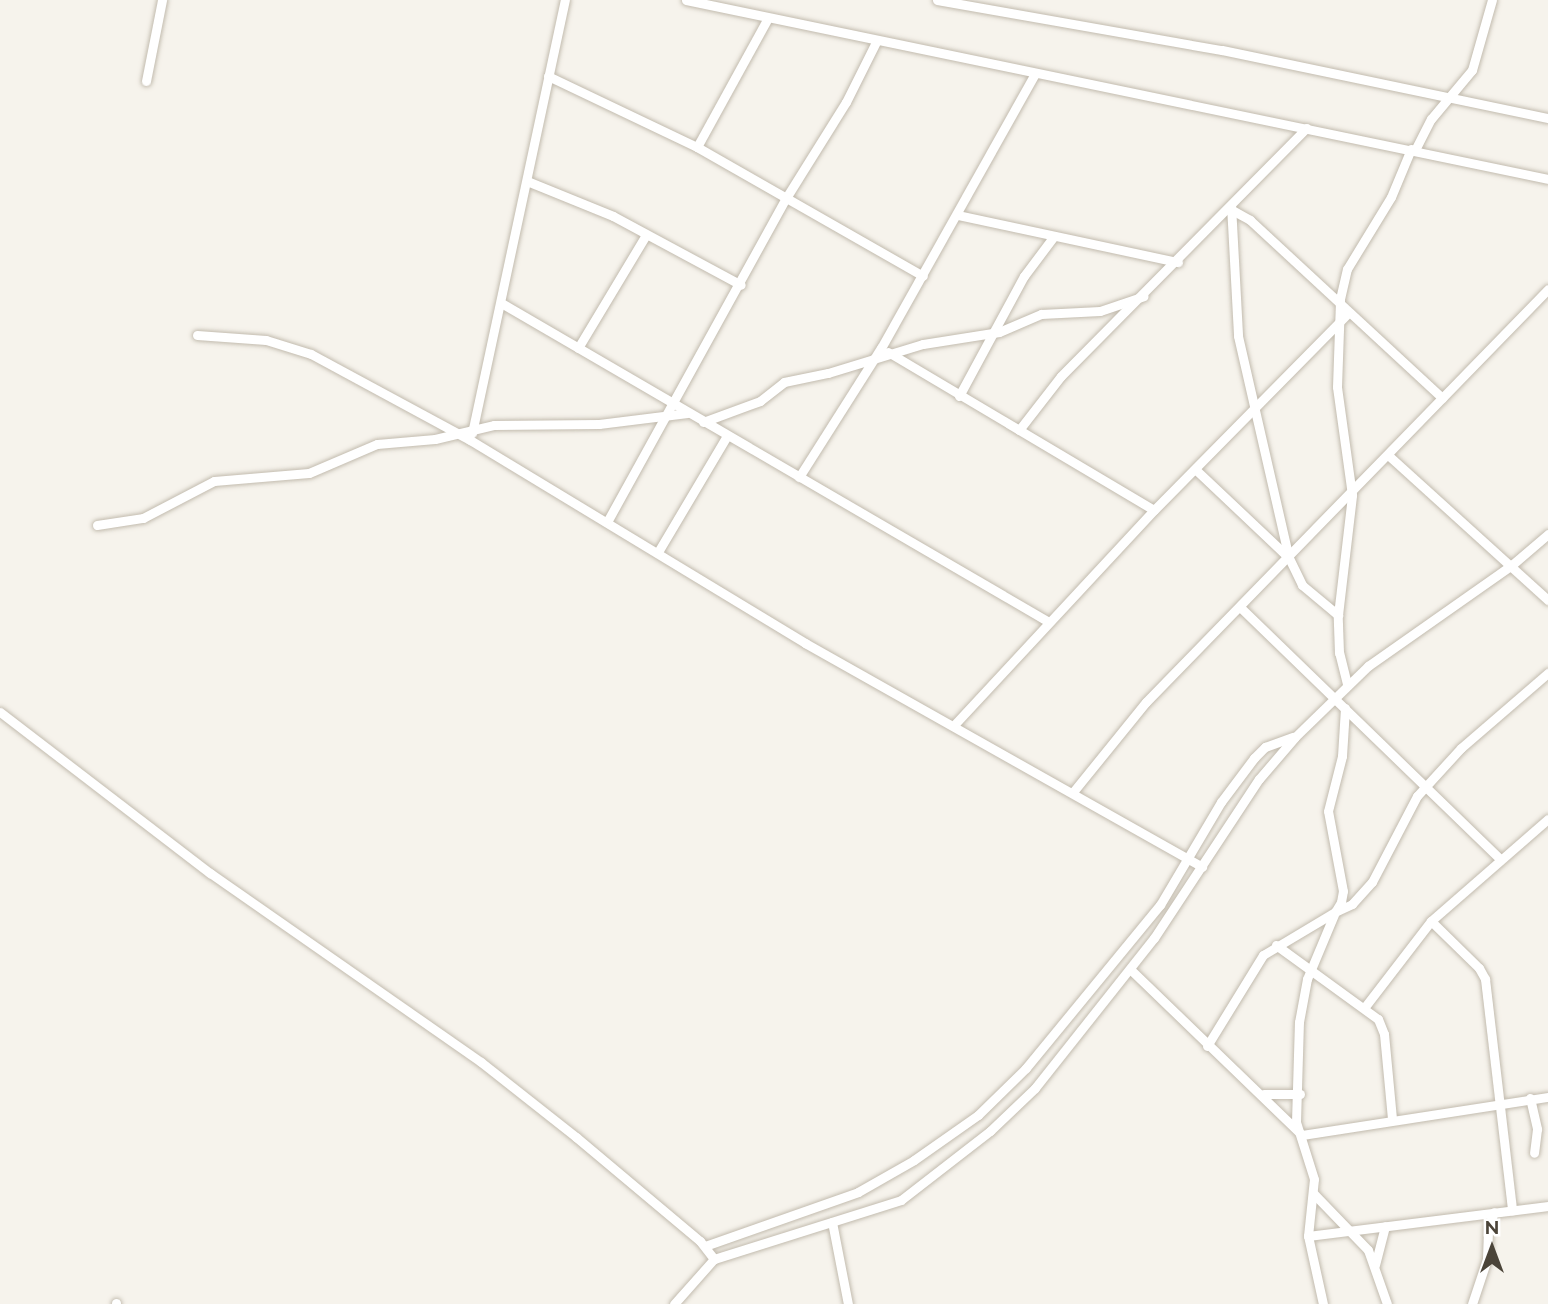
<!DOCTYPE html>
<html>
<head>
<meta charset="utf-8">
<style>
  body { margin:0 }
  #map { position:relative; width:1548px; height:1304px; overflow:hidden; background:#f6f3ec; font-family:Raleway,sans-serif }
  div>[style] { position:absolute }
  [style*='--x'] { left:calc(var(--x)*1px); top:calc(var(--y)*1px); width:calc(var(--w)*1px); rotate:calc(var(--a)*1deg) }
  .roads { filter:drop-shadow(0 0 2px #c2bbae) drop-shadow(0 0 2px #c2bbae) }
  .street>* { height:9px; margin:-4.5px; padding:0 4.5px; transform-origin:4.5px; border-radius:4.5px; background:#fff }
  span { translate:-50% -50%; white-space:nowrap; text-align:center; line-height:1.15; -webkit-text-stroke:7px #fff; paint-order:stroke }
  .north { position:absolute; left:1457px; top:1213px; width:70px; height:70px; -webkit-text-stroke:5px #fff; paint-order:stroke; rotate:0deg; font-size:19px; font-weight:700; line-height:28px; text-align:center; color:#4b4439 }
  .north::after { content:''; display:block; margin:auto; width:24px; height:32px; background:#4b4439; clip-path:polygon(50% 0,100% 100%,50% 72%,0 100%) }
</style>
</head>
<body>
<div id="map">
  <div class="roads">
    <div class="street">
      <div style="--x:686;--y:0;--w:880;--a:11.73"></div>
      <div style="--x:937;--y:0;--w:289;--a:10"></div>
      <div style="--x:1222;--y:50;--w:333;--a:11.8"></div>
      <div style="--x:548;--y:76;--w:165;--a:25.5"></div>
      <div style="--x:697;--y:147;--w:260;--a:29.7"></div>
      <div style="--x:146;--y:81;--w:83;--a:-78.8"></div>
      <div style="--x:697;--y:147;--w:147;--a:-61.2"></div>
      <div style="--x:1415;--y:150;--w:35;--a:-63"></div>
      <div style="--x:1431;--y:119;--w:64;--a:-50.1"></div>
      <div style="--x:1472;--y:70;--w:73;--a:-74.1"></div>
      <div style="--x:527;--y:181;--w:93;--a:22.1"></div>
      <div style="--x:613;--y:216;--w:145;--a:28.3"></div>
      <div style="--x:1231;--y:205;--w:131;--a:86.9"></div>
      <div style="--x:1238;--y:336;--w:228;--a:77.1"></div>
      <div style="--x:1289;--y:558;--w:30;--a:64"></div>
      <div style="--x:1302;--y:585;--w:47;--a:39.8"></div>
      <div style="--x:1232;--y:210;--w:21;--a:29"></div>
      <div style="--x:1250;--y:220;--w:262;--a:42.8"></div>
      <div style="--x:958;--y:215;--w:225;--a:12.1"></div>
      <div style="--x:503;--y:304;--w:632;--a:30.22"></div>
      <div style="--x:197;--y:335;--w:69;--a:4.1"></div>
      <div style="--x:266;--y:340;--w:47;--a:17.3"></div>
      <div style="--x:311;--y:354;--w:181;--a:28.4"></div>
      <div style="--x:470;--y:440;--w:392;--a:31.2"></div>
      <div style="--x:805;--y:643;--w:456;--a:29.4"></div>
      <div style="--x:578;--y:348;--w:132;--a:-59"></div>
      <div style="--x:888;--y:352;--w:309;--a:30.7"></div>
      <div style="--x:959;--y:396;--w:136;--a:-61.6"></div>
      <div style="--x:1024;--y:276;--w:50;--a:-53.1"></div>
      <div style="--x:703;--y:422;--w:61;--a:-20.2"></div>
      <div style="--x:760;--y:401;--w:31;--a:-38"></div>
      <div style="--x:784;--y:382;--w:45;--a:-11.6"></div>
      <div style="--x:828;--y:373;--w:99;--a:-17"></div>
      <div style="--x:923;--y:344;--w:77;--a:-9"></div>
      <div style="--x:999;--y:332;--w:46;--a:-23.2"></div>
      <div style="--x:1041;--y:314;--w:59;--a:-2.9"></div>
      <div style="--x:1100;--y:311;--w:46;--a:-18.8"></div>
      <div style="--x:1019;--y:430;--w:68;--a:-52.1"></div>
      <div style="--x:1061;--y:376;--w:349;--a:-45.3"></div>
      <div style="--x:472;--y:433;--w:443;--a:-77.9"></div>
      <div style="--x:1388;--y:455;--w:216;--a:42.2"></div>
      <div style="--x:1195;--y:469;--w:129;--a:43.4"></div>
      <div style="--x:799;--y:477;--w:153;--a:-57.6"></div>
      <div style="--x:881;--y:348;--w:314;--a:-60.7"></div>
      <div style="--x:607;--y:522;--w:370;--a:-61.1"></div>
      <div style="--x:786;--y:198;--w:113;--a:-58"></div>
      <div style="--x:846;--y:102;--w:67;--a:-63.4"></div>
      <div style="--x:97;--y:525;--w:47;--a:-8.7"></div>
      <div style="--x:143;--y:518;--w:80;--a:-27.5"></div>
      <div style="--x:214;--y:481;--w:95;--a:-4.8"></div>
      <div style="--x:309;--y:473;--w:74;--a:-23.1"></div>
      <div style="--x:377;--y:444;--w:58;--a:-4.9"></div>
      <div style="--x:435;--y:439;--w:61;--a:-13.3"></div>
      <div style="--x:494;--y:425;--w:105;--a:-0.5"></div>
      <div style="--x:599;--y:424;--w:89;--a:-7.1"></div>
      <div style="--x:658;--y:552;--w:135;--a:-59.3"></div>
      <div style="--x:1242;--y:609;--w:359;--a:44.1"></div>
      <div style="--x:1347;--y:684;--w:32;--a:-104"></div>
      <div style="--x:1339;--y:653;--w:38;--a:-92"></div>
      <div style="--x:1338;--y:615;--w:121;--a:-83.3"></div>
      <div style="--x:1352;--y:495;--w:109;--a:-97.9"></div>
      <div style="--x:1337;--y:387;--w:88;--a:-88"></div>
      <div style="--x:1340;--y:299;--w:31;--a:-77"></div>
      <div style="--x:1347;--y:269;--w:84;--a:-58.6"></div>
      <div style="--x:1391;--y:197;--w:52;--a:-67.4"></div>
      <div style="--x:0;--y:712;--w:265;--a:37.5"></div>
      <div style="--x:210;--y:873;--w:330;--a:34.9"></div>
      <div style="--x:481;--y:1062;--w:121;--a:38.3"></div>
      <div style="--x:576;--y:1137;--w:162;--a:40"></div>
      <div style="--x:700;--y:1241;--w:23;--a:52"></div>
      <div style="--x:955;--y:724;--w:292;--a:-47.1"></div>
      <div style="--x:1154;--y:510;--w:275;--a:-45.4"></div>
      <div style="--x:1073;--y:792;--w:116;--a:-51"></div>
      <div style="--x:1146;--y:702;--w:576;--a:-45.77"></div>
      <div style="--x:1431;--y:921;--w:67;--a:44.4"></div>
      <div style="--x:1479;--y:968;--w:13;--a:61"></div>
      <div style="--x:1485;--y:979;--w:233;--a:83.3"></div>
      <div style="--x:1276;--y:945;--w:126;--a:36"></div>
      <div style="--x:1378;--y:1019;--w:16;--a:68"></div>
      <div style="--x:1384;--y:1034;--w:84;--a:84.6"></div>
      <div style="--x:1130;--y:969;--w:239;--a:44"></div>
      <div style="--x:1302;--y:1135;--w:249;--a:-8.8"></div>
      <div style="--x:1364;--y:1008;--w:110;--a:-52.4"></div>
      <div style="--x:1431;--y:921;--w:155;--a:-41.1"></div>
      <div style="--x:1207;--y:1046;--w:107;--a:-58.4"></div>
      <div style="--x:1263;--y:955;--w:84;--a:-30.8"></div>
      <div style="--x:1335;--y:912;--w:12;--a:-59"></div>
      <div style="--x:1341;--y:902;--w:11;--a:-80"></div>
      <div style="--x:1343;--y:891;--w:81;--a:-100.6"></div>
      <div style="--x:1328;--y:811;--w:57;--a:-75.7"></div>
      <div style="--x:1342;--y:756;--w:48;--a:-86.4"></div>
      <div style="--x:1264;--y:1094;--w:36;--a:0"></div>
      <div style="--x:1530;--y:1098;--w:32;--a:77"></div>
      <div style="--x:1537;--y:1129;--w:24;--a:97"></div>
      <div style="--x:1313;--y:1193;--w:79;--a:46"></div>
      <div style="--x:1368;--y:1250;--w:57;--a:70.6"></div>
      <div style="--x:832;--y:1222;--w:84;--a:79"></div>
      <div style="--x:1308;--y:1236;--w:242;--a:-7.1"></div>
      <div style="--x:705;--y:1246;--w:162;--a:-19.4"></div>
      <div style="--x:858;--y:1192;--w:64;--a:-29.7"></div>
      <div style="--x:914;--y:1160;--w:78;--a:-35.1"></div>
      <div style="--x:978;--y:1115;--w:67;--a:-44.4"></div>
      <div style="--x:1026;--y:1068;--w:211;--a:-50.6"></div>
      <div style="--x:1160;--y:905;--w:120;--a:-59.4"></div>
      <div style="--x:1221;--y:802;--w:55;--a:-53.1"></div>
      <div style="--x:1254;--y:758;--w:16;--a:-45"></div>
      <div style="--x:1265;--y:747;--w:30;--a:-20"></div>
      <div style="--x:1375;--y:1265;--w:40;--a:-75.6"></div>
      <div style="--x:116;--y:1303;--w:1;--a:90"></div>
      <div style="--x:674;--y:1304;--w:60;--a:-48.4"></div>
      <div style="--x:714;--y:1259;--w:196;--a:-17.5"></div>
      <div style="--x:901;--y:1200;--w:113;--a:-37.8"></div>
      <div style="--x:990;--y:1131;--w:62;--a:-43.7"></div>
      <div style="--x:1035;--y:1088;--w:191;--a:-51.6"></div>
      <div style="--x:1154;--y:938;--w:191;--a:-56.6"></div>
      <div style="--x:1259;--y:779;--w:55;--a:-49.4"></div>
      <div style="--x:1295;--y:737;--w:102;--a:-44.2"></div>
      <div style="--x:1368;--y:666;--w:177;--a:-35.1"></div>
      <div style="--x:1513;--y:564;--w:46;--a:-40.6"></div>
      <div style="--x:1323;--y:1304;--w:70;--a:-102.4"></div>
      <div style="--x:1308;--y:1236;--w:57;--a:-84"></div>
      <div style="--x:1314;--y:1179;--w:60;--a:-107.5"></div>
      <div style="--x:1296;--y:1122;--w:100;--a:-88.3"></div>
      <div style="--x:1299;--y:1022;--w:44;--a:-79.5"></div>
      <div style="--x:1307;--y:979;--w:73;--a:-67.3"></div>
      <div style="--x:1335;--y:912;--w:19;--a:-25"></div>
      <div style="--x:1352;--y:904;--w:30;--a:-48"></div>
      <div style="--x:1372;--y:882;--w:97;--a:-62.4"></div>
      <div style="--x:1417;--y:796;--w:65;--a:-47.5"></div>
      <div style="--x:1461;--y:748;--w:115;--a:-40.8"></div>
      <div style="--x:1472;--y:1304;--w:47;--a:-71.6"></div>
      <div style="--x:1487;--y:1259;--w:32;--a:-88"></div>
      <div style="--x:1488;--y:1227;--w:16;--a:-68"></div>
    </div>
  </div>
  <div class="north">N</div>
</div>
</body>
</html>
